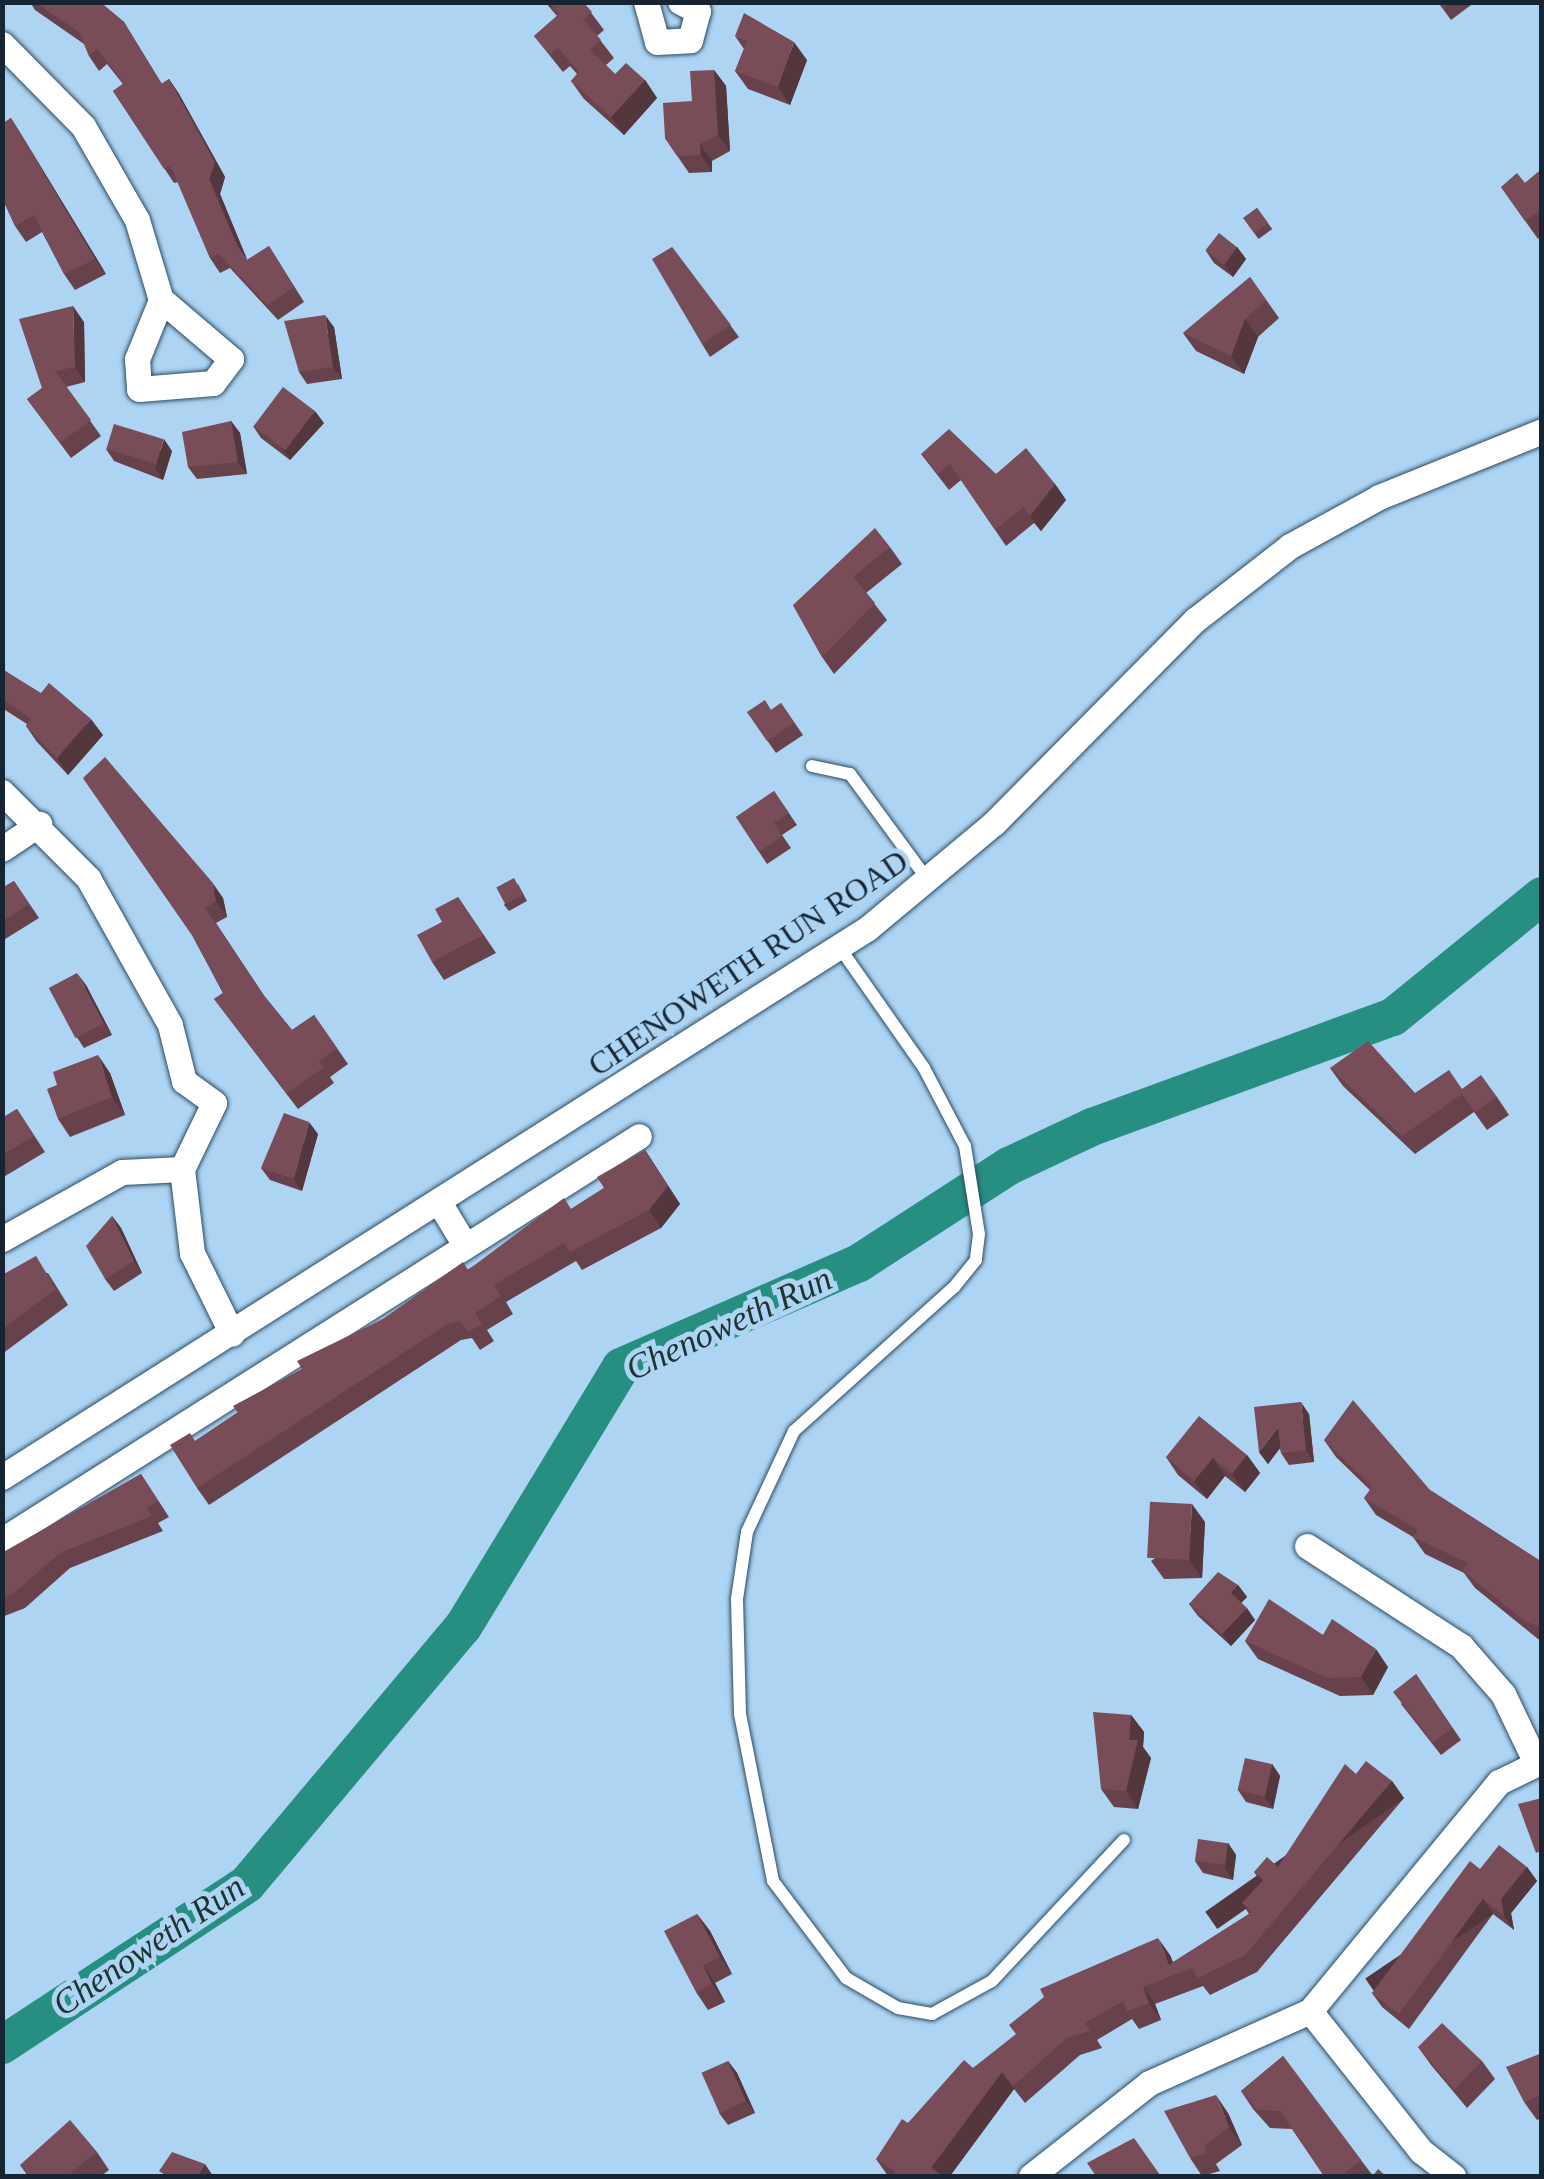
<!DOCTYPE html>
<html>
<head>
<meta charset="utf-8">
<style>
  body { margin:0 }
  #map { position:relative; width:1544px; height:2179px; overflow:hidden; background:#add4f3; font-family:Georgia,serif }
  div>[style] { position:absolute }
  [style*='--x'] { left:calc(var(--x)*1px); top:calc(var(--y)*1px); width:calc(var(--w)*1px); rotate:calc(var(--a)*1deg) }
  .river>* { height:38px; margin:-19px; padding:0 19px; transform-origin:19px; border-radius:19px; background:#278e82 }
  .roads { filter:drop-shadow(0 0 2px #294c66) drop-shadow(0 0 2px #294c66) }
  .service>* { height:12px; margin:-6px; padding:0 6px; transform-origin:6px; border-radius:6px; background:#fff }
  .minor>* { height:25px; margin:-12.5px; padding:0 12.5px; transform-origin:12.5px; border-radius:12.5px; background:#fff }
  .wall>* { inset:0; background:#67424b; transform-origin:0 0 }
  .shaded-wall>* { inset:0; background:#54363d; transform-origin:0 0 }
  .building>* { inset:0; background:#784d57; transform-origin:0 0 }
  span { translate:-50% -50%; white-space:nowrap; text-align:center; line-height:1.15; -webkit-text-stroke:10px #add4f3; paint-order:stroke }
  .street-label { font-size:32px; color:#162531 }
  .water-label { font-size:35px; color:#1e3431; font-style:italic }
  .frame { position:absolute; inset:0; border:5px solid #162531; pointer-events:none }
</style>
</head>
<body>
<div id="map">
  <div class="river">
    <div style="--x:2;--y:2045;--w:293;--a:-33.3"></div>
    <div style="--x:247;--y:1884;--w:336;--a:-50"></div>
    <div style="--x:463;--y:1627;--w:304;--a:-58.7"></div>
    <div style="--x:621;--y:1367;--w:260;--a:-23.6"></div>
    <div style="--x:859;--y:1263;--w:179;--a:-32.9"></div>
    <div style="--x:1009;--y:1166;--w:92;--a:-25.2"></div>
    <div style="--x:1092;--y:1127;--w:320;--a:-20.1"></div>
    <div style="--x:1393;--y:1017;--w:192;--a:-39.1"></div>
  </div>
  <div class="roads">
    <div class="service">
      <div style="--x:812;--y:766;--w:39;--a:12"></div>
      <div style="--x:850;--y:774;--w:130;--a:53.7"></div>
      <div style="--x:840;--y:948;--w:146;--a:55"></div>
      <div style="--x:924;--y:1068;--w:88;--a:62.3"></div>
      <div style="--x:965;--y:1146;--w:89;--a:81"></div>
      <div style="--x:979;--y:1234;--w:26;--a:97"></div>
      <div style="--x:976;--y:1260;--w:35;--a:129"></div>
      <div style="--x:954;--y:1287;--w:215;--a:138"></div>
      <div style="--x:794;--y:1431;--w:111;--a:115"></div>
      <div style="--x:747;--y:1532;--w:68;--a:98.5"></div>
      <div style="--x:737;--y:1599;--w:115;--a:88.5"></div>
      <div style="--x:740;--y:1714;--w:170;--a:78.8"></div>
      <div style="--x:773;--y:1881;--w:121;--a:53"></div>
      <div style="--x:846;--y:1978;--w:60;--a:30"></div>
      <div style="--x:898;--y:2008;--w:35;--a:10"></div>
      <div style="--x:932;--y:2014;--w:68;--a:-28.8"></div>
      <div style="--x:992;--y:1981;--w:193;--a:-46.9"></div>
    </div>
    <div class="minor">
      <div style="--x:646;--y:2;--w:41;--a:74.6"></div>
      <div style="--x:657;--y:42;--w:33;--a:-3"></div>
      <div style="--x:690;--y:40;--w:30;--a:-75"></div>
      <div style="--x:698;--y:11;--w:20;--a:-153"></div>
      <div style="--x:2;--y:44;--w:115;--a:45.4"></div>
      <div style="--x:83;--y:126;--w:108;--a:60.1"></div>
      <div style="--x:137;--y:220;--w:84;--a:73.3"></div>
      <div style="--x:161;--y:300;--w:64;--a:112.1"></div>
      <div style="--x:137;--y:359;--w:30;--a:86"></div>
      <div style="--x:139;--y:389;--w:74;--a:-4.6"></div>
      <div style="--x:213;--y:383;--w:30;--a:-53"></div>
      <div style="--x:231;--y:359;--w:91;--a:-139.5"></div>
      <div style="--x:2;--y:792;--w:122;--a:45"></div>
      <div style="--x:88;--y:878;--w:168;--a:60.8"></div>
      <div style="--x:170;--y:1025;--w:58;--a:76"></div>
      <div style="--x:184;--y:1081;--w:37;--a:36"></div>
      <div style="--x:214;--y:1103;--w:73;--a:115.9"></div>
      <div style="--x:182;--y:1169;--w:85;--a:83.2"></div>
      <div style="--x:192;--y:1253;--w:90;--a:63.7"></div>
      <div style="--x:2;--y:849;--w:45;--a:-34"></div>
      <div style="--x:440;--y:1204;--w:48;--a:58.6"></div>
      <div style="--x:2;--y:1239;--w:137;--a:-29.2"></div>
      <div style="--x:122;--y:1172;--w:60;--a:-2.9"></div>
      <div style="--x:2;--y:1477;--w:1025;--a:-32.37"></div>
      <div style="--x:868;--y:928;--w:164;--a:-39.8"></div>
      <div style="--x:994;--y:823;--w:286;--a:-45.3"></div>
      <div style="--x:1195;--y:620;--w:120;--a:-37.9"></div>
      <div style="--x:1290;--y:546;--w:102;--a:-28.8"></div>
      <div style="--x:1379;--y:497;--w:176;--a:-22"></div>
      <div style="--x:2;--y:1540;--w:754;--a:-32.38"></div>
      <div style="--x:1307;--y:1546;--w:184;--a:33"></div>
      <div style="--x:1461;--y:1646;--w:64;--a:48.8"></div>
      <div style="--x:1503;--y:1694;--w:76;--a:64.4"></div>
      <div style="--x:1310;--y:2011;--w:179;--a:51.6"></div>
      <div style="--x:1421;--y:2151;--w:41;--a:38"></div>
      <div style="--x:1031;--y:2176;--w:150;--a:-38.2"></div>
      <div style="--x:1149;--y:2083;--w:176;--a:-24.1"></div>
      <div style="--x:1310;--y:2011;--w:297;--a:-50.5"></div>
      <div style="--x:1499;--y:1782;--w:48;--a:-26"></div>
    </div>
  </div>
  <div class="wall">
    <div style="clip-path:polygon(30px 2px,100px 2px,124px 22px,162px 84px,169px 79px,179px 94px,225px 177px,220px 194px,247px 260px,269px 246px,304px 302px,278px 320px,230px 268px,220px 273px,210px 258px,178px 182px,174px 183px,113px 91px,123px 84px,107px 64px,99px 71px,89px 56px,84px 44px,35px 10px)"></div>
    <div style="clip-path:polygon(545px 2px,583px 2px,604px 30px,597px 36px,614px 58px,606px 65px,615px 74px,645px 80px,657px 98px,624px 135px,584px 99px,571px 81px,577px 74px,570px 66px,563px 72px,534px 36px,557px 16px)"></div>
    <div style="clip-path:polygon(1438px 2px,1475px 2px,1451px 20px)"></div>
    <div style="clip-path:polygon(735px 36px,807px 60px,790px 105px,748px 89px,735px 71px,744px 49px)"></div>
    <div style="clip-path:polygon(714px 70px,726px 86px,730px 151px,712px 161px,712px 172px,689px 173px,665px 138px)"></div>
    <div style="clip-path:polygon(11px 118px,106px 274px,75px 290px,64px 274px,42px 232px,26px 242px,15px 226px,2px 198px,2px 124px)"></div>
    <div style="clip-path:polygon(1542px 169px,1542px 236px,1538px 239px,1501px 187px,1525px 183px)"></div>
    <div style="left:1257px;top:208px;width:26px;height:17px;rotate:54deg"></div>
    <div style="clip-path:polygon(672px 247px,739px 337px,710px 357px,702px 344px)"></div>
    <div style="clip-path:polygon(1237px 247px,1246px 259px,1233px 277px,1214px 263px,1206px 251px)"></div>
    <div style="clip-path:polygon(1250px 277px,1279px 318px,1258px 337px,1244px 374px,1196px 351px,1183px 333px)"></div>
    <div style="clip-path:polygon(84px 322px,85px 382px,66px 387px,101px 436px,71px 458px,27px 399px,42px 388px)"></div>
    <div style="clip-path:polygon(334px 327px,342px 379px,307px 384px,299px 372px)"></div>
    <div style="clip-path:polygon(231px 421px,240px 433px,247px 474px,197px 479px,188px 467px)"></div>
    <div style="clip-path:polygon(324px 423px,290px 460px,261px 438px,253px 426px)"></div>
    <div style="clip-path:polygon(106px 449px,172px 451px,163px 480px,114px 461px)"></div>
    <div style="clip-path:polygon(921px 454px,996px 474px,1055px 484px,1066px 500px,1041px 531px,1034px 523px,1006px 546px,961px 480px,949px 490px)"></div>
    <div style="clip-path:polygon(890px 547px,902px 564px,866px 593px,887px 620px,834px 674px,822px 657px,793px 605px)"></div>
    <div style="clip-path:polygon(2px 669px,103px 735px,68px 775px,37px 742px,26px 726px,27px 724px,2px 708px)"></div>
    <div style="clip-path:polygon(781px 703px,803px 735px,776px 753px,747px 712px,771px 710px)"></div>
    <div style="clip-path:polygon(83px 778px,223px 898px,227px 917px,216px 923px,265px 997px,292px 1030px,314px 1015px,348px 1064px,330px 1077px,334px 1083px,298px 1109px,214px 999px,223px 993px,192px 935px)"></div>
    <div style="clip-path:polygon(774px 791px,797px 825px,782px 835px,791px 848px,767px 864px,736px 817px)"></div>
    <div style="clip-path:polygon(14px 881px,39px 918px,2px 941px,2px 888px)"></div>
    <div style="clip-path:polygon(518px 884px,527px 901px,509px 911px,504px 905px)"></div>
    <div style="clip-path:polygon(458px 897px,496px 953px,444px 980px,432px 962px,442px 922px)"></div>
    <div style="clip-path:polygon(86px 985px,112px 1035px,84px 1048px,76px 1036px)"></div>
    <div style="clip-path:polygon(1330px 1068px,1415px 1093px,1462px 1089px,1497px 1097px,1509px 1115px,1487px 1130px,1474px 1112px,1415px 1154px,1343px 1086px)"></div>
    <div style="clip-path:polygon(110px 1073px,125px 1115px,70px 1137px,58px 1119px,57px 1085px)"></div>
    <div style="clip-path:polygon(17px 1109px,45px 1152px,2px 1178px,2px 1118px)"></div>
    <div style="clip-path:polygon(318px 1134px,302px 1191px,270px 1180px,261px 1168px)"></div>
    <div style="clip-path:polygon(645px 1150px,680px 1204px,661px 1228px,582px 1270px,576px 1261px,506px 1302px,513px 1314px,487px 1330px,494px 1341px,480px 1350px,472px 1338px,461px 1340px,209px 1505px,197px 1488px,195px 1441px,302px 1369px,383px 1319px,571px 1209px,604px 1188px)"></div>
    <div style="clip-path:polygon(112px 1216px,121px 1228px,142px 1273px,114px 1291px,105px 1279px)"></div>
    <div style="clip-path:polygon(48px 1273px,68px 1305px,2px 1354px,2px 1275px)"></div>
    <div style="clip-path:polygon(1309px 1414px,1314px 1462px,1289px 1465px,1281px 1453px,1280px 1448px,1268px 1464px,1259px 1452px)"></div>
    <div style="clip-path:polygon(1324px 1440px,1430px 1490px,1542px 1562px,1542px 1640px,1538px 1639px,1475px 1588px,1464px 1573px,1425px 1554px,1413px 1537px,1376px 1515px,1364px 1498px,1370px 1490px,1336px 1457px)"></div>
    <div style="clip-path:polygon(1247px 1455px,1260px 1473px,1245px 1492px,1225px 1476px,1207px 1499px,1178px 1475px,1166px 1457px)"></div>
    <div style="clip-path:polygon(141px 1474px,169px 1517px,158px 1523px,163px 1531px,70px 1568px,25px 1608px,2px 1617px,2px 1553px)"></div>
    <div style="clip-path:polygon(1205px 1522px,1202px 1578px,1164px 1579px,1151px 1561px)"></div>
    <div style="clip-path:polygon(1238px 1585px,1247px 1597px,1241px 1603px,1255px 1620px,1231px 1646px,1198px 1616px,1189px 1604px)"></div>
    <div style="clip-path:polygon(1323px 1635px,1388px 1667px,1373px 1695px,1340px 1696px,1258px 1659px,1245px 1641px)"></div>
    <div style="clip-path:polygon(1416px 1674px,1461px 1740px,1441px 1755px,1401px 1704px)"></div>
    <div style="clip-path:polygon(1131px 1715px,1144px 1732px,1143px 1747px,1151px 1758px,1138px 1809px,1114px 1807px,1101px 1789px)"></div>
    <div style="clip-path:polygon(1272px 1764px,1280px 1776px,1273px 1809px,1246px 1802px,1238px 1790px)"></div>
    <div style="clip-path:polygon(1356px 1774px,1392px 1781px,1404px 1798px,1257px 1972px,1210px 1995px,1203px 1986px,1155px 2004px,1161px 2020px,1139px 2029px,1132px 2019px,1097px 2040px,1102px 2048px,1080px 2055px,1025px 2103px,1014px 2089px,950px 2176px,888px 2176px,876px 2159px,908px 2123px,973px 2068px,1170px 1955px,1173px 1962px,1249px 1914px,1242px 1903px,1261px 1882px,1254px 1872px,1278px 1867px)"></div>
    <div style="clip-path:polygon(1228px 1843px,1236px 1855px,1233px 1880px,1203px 1873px,1195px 1861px)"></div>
    <div style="clip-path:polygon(1527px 1867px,1537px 1881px,1511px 1913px,1514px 1930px,1493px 1914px,1409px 2029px,1382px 2007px,1372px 1993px,1480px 1869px)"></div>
    <div style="clip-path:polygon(697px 1914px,710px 1931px,732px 1974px,715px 1983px,725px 2002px,708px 2010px,696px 1992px)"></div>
    <div style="clip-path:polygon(1418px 2047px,1482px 2061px,1495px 2079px,1467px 2108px,1431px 2065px)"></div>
    <div style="clip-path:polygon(1542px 2053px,1542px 2118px,1537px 2120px,1524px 2102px)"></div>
    <div style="clip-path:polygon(1283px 2056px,1373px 2176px,1324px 2176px,1292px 2129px,1270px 2128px,1253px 2109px,1241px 2091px)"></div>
    <div style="clip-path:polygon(728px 2061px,737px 2073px,755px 2113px,728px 2125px,719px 2113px)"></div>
    <div style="clip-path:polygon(1228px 2113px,1242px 2145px,1216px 2164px,1220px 2171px,1202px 2176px,1190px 2158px)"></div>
    <div style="clip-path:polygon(97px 2152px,109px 2170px,101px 2176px,28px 2176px,20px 2165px)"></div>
  </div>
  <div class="shaded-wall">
    <div style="clip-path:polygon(794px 42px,807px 60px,790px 105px,778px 87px)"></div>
    <div style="clip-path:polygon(714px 70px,726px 86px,730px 151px,718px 135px)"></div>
    <div style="clip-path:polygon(169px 79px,179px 94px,225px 177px,220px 194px,247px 259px,237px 245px)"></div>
    <div style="clip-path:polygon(645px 80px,657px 98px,624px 135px,611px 117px)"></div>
    <div style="clip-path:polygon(11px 118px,21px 134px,106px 274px,95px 259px)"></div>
    <div style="clip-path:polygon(700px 144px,712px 161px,712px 172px,701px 155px)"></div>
    <div style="clip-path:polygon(1237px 247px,1246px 259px,1233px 277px,1225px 265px)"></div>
    <div style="clip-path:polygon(73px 306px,84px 322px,85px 382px,75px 367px)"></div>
    <div style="clip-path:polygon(325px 315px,334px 327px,342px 379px,333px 367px)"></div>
    <div style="clip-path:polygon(1245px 319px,1258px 337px,1244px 374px,1231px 356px)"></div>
    <div style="clip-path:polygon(315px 411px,324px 423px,290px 460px,282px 448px)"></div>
    <div style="clip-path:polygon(231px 421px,240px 433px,247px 474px,238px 462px)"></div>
    <div style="clip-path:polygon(164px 439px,172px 451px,163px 480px,155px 468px)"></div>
    <div style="clip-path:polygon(1055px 484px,1066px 500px,1041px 531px,1030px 516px)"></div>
    <div style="clip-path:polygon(91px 719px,103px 735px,68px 775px,57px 758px)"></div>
    <div style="clip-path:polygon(212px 882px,223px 898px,227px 917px,216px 901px)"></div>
    <div style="clip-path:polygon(77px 973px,86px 985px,112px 1035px,104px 1023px)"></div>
    <div style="clip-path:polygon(98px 1055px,110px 1073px,125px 1115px,112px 1097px)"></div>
    <div style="clip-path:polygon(309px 1122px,318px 1134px,302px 1191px,294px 1179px)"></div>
    <div style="clip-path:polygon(645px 1150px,680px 1204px,661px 1228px,649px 1210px)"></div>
    <div style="clip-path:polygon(112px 1216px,121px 1228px,142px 1273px,134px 1261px)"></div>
    <div style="clip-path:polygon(1301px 1402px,1309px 1414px,1314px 1462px,1306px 1450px)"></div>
    <div style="clip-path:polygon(1278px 1427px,1287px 1439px,1268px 1464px,1259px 1452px)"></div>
    <div style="clip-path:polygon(1247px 1455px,1260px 1473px,1245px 1492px,1232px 1474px)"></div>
    <div style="clip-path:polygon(1213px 1458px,1225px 1476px,1207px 1499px,1194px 1481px)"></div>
    <div style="clip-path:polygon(1192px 1504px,1205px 1522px,1202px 1578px,1189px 1560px)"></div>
    <div style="clip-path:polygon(1238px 1585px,1247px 1597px,1239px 1605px,1231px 1593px)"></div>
    <div style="clip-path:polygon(1247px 1608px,1255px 1620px,1231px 1646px,1222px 1634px)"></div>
    <div style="clip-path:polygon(1376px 1649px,1388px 1667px,1373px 1695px,1361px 1677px)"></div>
    <div style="clip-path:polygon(1131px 1715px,1144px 1732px,1143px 1747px,1151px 1758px,1138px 1809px,1126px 1791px)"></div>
    <div style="clip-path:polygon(1272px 1764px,1280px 1776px,1273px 1809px,1264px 1796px)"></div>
    <div style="left:1392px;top:1781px;width:21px;height:228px;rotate:55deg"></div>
    <div style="clip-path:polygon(1228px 1843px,1236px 1855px,1233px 1880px,1225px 1868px)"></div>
    <div style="clip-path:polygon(1527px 1867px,1537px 1881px,1511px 1913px,1514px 1930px,1504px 1916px,1501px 1899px)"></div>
    <div style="left:1483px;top:1899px;width:18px;height:142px;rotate:56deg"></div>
    <div style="clip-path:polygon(697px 1914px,710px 1931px,732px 1974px,720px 1957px)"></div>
    <div style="clip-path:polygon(1158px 1938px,1170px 1955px,1177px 1974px,1169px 1965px)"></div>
    <div style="clip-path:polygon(703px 1965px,715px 1983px,725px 2002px,712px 1984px)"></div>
    <div style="clip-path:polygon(1143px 1987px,1155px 2004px,1161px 2020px,1149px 2003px)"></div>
    <div style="clip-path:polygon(728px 2061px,737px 2073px,755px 2113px,746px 2101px)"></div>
    <div style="clip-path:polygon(1002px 2072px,1014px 2089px,950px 2176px,937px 2176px,931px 2168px)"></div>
    <div style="clip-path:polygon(1216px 2095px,1228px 2113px,1242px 2145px,1229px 2127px)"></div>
    <div style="clip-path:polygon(205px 2164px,213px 2176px,197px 2176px)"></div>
  </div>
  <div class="building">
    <div style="clip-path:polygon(35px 2px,100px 2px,124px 22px,161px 84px,169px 79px,215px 162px,209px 180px,237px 245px,247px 260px,269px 246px,294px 287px,267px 305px,219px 254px,210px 258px,170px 165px,164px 169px,113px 91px,124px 83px,97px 49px,89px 56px,80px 33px)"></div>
    <div style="clip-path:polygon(549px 2px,583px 2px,592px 12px,583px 19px,601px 40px,590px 50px,615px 74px,626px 63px,645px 80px,611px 117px,571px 81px,579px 72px,558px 48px,550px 55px,534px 36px,559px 14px)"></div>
    <div style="clip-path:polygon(1438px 2px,1450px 2px,1442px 8px)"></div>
    <div style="clip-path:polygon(744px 13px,794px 42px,778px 87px,735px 71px,747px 41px,735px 36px)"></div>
    <div style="clip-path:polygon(714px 70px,718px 135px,700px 144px,701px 155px,677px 156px,665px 138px,663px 103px,692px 101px,690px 71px)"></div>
    <div style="clip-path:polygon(11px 118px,95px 259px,64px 274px,34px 215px,15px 226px,2px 196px,2px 124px)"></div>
    <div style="clip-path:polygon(1542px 169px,1542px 209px,1525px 221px,1501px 187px,1517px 173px,1525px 183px)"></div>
    <div style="left:1257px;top:208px;width:19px;height:17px;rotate:54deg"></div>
    <div style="left:1219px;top:233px;width:23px;height:22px;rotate:38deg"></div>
    <div style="clip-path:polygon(672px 247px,731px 325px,702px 344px,652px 259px)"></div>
    <div style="clip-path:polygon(1250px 277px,1266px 300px,1245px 319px,1231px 356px,1183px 333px)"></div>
    <div style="clip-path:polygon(73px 306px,75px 367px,55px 371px,91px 420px,60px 443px,27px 399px,42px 388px,19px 319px)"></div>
    <div style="clip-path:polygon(325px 315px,333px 367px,299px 372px,284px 321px)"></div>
    <div style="left:283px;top:387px;width:40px;height:49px;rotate:37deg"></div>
    <div style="clip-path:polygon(231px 421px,238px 462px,188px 467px,182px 432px)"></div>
    <div style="left:114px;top:424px;width:52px;height:26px;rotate:17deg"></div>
    <div style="clip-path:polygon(949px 429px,996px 474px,1026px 448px,1055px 484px,1030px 516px,1023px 507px,995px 530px,950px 464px,938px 474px,921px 454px)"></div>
    <div style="clip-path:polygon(875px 528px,890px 547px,853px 577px,875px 603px,822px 657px,793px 605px)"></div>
    <div style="clip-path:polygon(2px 669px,41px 693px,49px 683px,91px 719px,57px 758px,26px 726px,31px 719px,2px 698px)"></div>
    <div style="clip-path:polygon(765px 700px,771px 710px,781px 703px,794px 723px,767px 741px,747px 712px)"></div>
    <div style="clip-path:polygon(105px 757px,212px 882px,216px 901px,205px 908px,262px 993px,292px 1030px,314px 1015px,337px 1048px,319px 1061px,323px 1068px,287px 1093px,214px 999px,223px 993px,192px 935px,83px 778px)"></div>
    <div style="clip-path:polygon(774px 791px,789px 813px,774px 823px,782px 836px,759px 852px,736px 817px)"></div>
    <div style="left:514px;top:878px;width:19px;height:20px;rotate:62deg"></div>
    <div style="clip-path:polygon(14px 881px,29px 904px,2px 922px,2px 888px)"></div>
    <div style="clip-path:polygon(458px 897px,483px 935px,432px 962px,417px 935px,442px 922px,435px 909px)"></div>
    <div style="left:77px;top:973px;width:57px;height:32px;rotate:62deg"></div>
    <div style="clip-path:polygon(1368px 1041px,1415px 1093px,1449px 1070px,1462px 1089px,1481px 1075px,1497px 1097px,1475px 1112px,1462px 1094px,1402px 1136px,1330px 1068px)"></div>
    <div style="clip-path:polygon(98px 1055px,112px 1097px,58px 1119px,47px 1089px,57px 1085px,53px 1072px)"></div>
    <div style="clip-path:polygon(17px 1109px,34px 1136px,2px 1155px,2px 1118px)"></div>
    <div style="clip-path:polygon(284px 1113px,309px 1122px,294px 1179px,261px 1168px)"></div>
    <div style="clip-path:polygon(645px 1150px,668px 1186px,649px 1210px,570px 1252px,564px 1243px,494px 1285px,501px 1296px,475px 1313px,482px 1324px,468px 1332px,460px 1321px,449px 1323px,197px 1488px,170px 1445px,190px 1433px,195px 1441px,238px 1413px,233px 1406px,302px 1369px,297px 1361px,383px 1319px,463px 1262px,468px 1270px,564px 1198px,571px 1209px,604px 1188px,597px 1177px)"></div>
    <div style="clip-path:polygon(112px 1216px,134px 1261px,105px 1279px,86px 1246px)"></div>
    <div style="clip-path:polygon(36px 1256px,56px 1289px,2px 1329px,2px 1275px)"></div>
    <div style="clip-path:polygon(1353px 1400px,1430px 1490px,1542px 1562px,1542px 1627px,1526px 1622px,1463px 1571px,1468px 1563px,1413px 1537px,1418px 1530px,1364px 1498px,1372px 1487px,1324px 1440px)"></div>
    <div style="clip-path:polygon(1301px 1402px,1306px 1450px,1281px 1453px,1278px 1427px,1259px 1452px,1254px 1407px)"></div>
    <div style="clip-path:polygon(1199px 1416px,1247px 1455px,1232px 1474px,1213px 1458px,1194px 1481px,1166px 1457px)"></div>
    <div style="clip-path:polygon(141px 1474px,158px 1501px,147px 1508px,152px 1516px,60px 1553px,14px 1593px,2px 1598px,2px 1553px)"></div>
    <div style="left:1192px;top:1504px;width:56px;height:42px;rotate:93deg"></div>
    <div style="clip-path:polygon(1218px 1572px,1238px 1585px,1231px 1593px,1247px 1608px,1222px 1634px,1189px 1604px)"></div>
    <div style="clip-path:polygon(1269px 1599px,1323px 1635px,1332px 1619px,1376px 1649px,1361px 1677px,1327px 1678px,1245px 1641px)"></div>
    <div style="clip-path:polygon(1416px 1674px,1452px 1728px,1433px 1743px,1393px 1692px)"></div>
    <div style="clip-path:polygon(1093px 1712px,1131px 1715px,1129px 1740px,1138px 1740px,1126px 1791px,1101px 1789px)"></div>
    <div style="left:1245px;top:1758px;width:28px;height:33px;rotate:13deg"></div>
    <div style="clip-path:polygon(1366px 1761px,1392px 1781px,1245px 1955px,1198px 1978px,1192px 1968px,1143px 1987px,1149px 2003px,1127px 2011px,1123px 2001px,1085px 2023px,1090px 2031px,1068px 2037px,1013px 2086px,1002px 2072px,931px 2168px,939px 2173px,937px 2176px,893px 2176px,895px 2171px,876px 2159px,902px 2119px,908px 2123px,964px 2060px,973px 2068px,1016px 2034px,1009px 2025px,1044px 1997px,1040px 1989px,1158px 1938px,1169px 1965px,1252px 1912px,1242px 1903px,1263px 1880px,1254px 1872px,1267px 1857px,1278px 1867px,1345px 1764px,1356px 1774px)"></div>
    <div style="clip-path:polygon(1542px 1798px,1542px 1850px,1536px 1853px,1518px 1804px)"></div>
    <div style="left:1198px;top:1839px;width:30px;height:22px;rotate:8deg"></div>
    <div style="clip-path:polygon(1499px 1845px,1527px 1867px,1501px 1899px,1504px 1916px,1483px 1899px,1399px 2014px,1372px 1993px,1470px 1861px,1480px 1869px)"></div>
    <div style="clip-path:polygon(697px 1914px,720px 1957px,703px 1965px,712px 1984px,696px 1992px,664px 1931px)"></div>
    <div style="clip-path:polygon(1442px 2023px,1482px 2061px,1454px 2090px,1418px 2047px)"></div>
    <div style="clip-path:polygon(1542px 2053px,1542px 2095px,1524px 2102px,1506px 2067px)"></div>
    <div style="clip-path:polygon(1283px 2056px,1361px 2160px,1341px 2176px,1324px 2176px,1280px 2111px,1257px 2110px,1241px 2091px)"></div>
    <div style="left:728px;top:2061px;width:44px;height:29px;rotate:66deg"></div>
    <div style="clip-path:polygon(1216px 2095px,1229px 2127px,1204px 2146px,1207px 2153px,1190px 2158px,1164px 2111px)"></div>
    <div style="clip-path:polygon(70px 2120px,97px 2152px,67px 2176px,30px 2176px,20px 2165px)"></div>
    <div style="clip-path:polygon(1134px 2138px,1160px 2175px,1096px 2176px,1087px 2163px)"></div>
    <div style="clip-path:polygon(172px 2152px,205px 2164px,197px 2176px,167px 2176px,159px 2171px)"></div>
    <div style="clip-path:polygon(1378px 2169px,1386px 2176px,1373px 2176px)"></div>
  </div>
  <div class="street-label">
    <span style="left:748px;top:963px;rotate:-34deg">CHENOWETH RUN ROAD</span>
  </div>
  <div class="water-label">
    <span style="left:729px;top:1324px;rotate:-25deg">Chenoweth Run</span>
    <span style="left:149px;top:1946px;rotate:-34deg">Chenoweth Run</span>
  </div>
  <div class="frame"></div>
</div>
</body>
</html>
